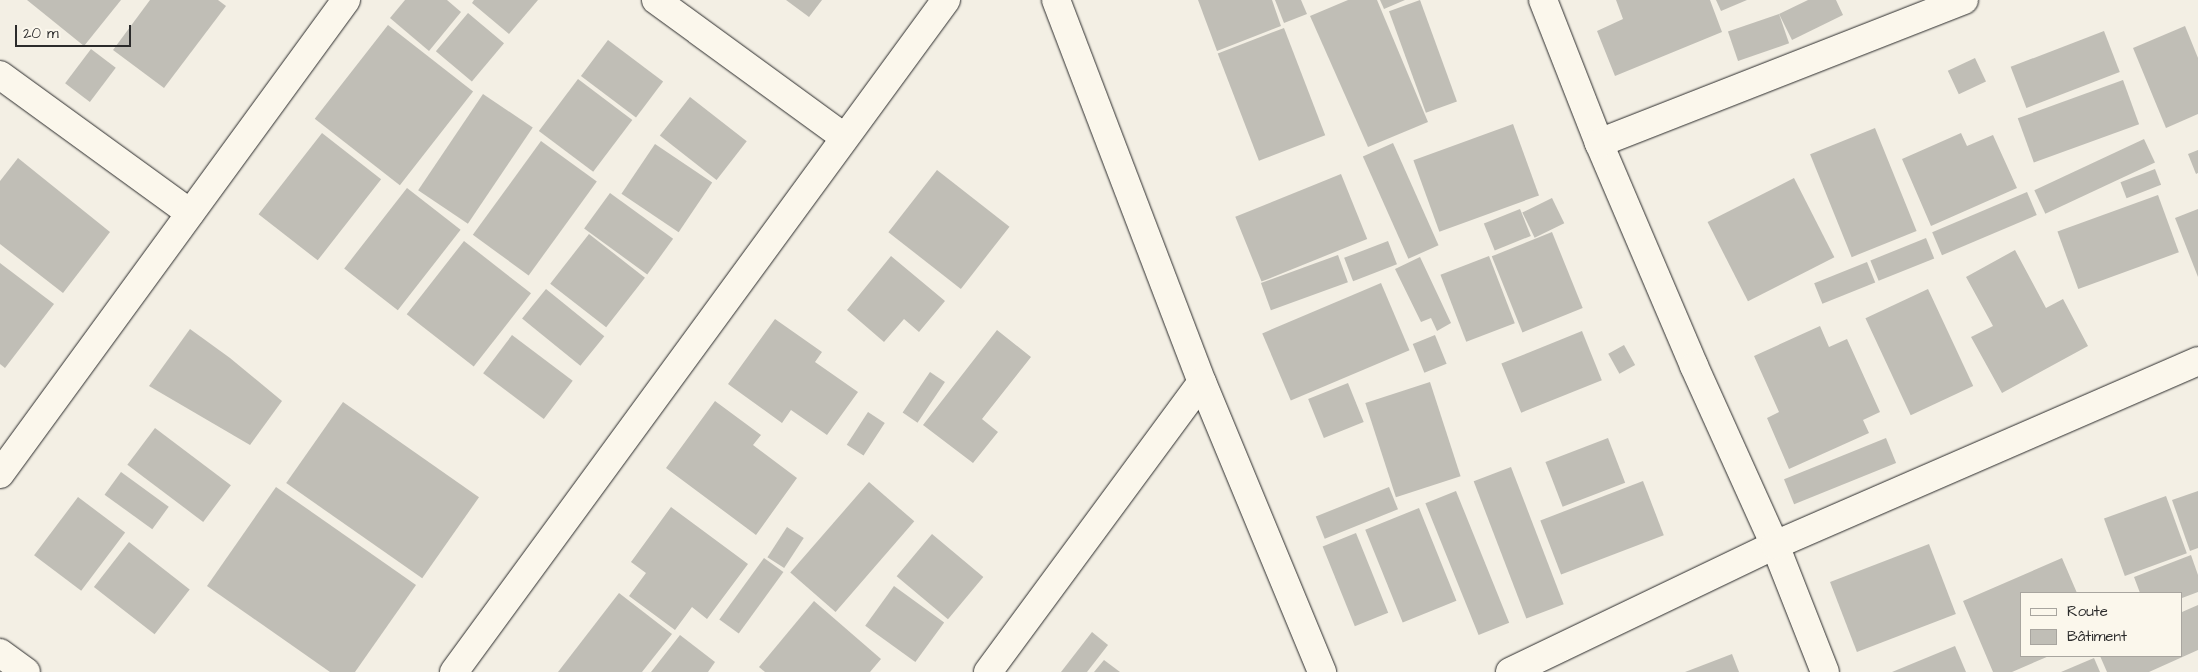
<!DOCTYPE html>
<html>
<head>
<meta charset="utf-8">
<style>
  body { margin:0 }
  #map { position:relative; width:2198px; height:672px; overflow:hidden; background:#f3efe4; font-family:"Architects Daughter",sans-serif }
  div>[style] { position:absolute }
  [style*='--x'] { left:calc(var(--x)*1px); top:calc(var(--y)*1px); width:calc(var(--w)*1px); rotate:calc(var(--a)*1deg) }
  .building>* { inset:0; background:#c0beb6; transform-origin:0 0 }
  .roads { filter:drop-shadow(0 0 1px #2b2b2b) drop-shadow(0 0 1px #2b2b2b) }
  .street>* { height:28px; margin:-14px; padding:0 14px; transform-origin:14px; border-radius:14px; background:#fbf7ec }
  span { translate:-50% -50%; white-space:nowrap; text-align:center; line-height:1.15; -webkit-text-stroke:5px #fbf7ec; paint-order:stroke }
  .legend { position:absolute; left:2020px; top:592px; width:162px; height:65px; box-sizing:border-box; background:#fbf7ec; border:1px solid #a8a59f; margin:0; padding:6px 9px; list-style:none; font-size:15px; color:#2b2b2b }
  .legend li { display:flex; align-items:center; gap:10px; height:25px }
  .legend b { width:25px; border:1px solid #a8a59f }
  .scale { position:absolute; left:15px; top:25px; width:116px; height:22px; box-sizing:border-box; border:2px solid #2b2b2b; border-top:0; padding-left:6px; font-size:15px; line-height:18px; white-space:nowrap; color:#2b2b2b; -webkit-text-stroke:4px #fbf7ec; paint-order:stroke }
</style>
</head>
<body>
<div id="map">
  <div class="building">
    <div style="clip-path:polygon(27px 0,121px 0,84px 46px)"></div>
    <div style="clip-path:polygon(150px 0,218px 0,226px 6px,164px 88px,113px 50px)"></div>
    <div style="clip-path:polygon(405px 0,447px 0,461px 12px,429px 51px,390px 18px)"></div>
    <div style="clip-path:polygon(474px 0,538px 0,509px 34px,472px 3px)"></div>
    <div style="clip-path:polygon(786px 0,822px 0,809px 17px)"></div>
    <div style="clip-path:polygon(1198px 0,1272px 0,1281px 26px,1217px 51px)"></div>
    <div style="clip-path:polygon(1275px 0,1301px 0,1307px 14px,1284px 23px)"></div>
    <div style="clip-path:polygon(1348px 0,1377px 0,1428px 122px,1368px 147px,1310px 16px)"></div>
    <div style="clip-path:polygon(1380px 0,1405px 0,1384px 9px)"></div>
    <div style="left:1420px;top:0;width:108px;height:33px;rotate:70deg"></div>
    <div style="clip-path:polygon(1616px 0,1710px 0,1722px 32px,1615px 76px,1597px 31px,1623px 19px)"></div>
    <div style="clip-path:polygon(1716px 0,1747px 0,1721px 11px)"></div>
    <div style="clip-path:polygon(1808px 0,1836px 0,1843px 15px,1792px 40px,1779px 14px)"></div>
    <div style="left:468px;top:13px;width:47px;height:50px;rotate:40deg"></div>
    <div style="left:1779px;top:14px;width:31px;height:54px;rotate:71deg"></div>
    <div style="left:388px;top:25px;width:108px;height:119px;rotate:38deg"></div>
    <div style="clip-path:polygon(2185px 26px,2198px 58px,2198px 114px,2166px 128px,2133px 48px)"></div>
    <div style="left:1284px;top:28px;width:115px;height:71px;rotate:69deg"></div>
    <div style="left:2104px;top:31px;width:44px;height:100px;rotate:69deg"></div>
    <div style="left:608px;top:40px;width:69px;height:45px;rotate:37deg"></div>
    <div style="left:91px;top:49px;width:31px;height:43px;rotate:37deg"></div>
    <div style="left:1975px;top:58px;width:26px;height:30px;rotate:65deg"></div>
    <div style="left:578px;top:79px;width:68px;height:65px;rotate:37deg"></div>
    <div style="left:2123px;top:80px;width:47px;height:112px;rotate:70deg"></div>
    <div style="left:483px;top:94px;width:60px;height:116px;rotate:34deg"></div>
    <div style="left:690px;top:97px;width:72px;height:49px;rotate:38deg"></div>
    <div style="left:1513px;top:124px;width:76px;height:106px;rotate:70deg"></div>
    <div style="left:1875px;top:128px;width:111px;height:70px;rotate:68deg"></div>
    <div style="left:322px;top:133px;width:75px;height:103px;rotate:38deg"></div>
    <div style="clip-path:polygon(1961px 133px,1967px 146px,1993px 135px,2017px 188px,1931px 226px,1902px 159px)"></div>
    <div style="left:2144px;top:139px;width:26px;height:121px;rotate:65deg"></div>
    <div style="left:541px;top:141px;width:69px;height:116px;rotate:36deg"></div>
    <div style="left:1393px;top:143px;width:112px;height:33px;rotate:66deg"></div>
    <div style="left:655px;top:144px;width:69px;height:60px;rotate:34deg"></div>
    <div style="clip-path:polygon(2198px 150px,2198px 173px,2196px 174px,2188px 154px)"></div>
    <div style="clip-path:polygon(18px 158px,110px 232px,63px 293px,0 244px,0 181px)"></div>
    <div style="left:2155px;top:169px;width:17px;height:37px;rotate:69deg"></div>
    <div style="left:937px;top:170px;width:92px;height:79px;rotate:38deg"></div>
    <div style="left:1341px;top:174px;width:70px;height:114px;rotate:68deg"></div>
    <div style="left:1794px;top:178px;width:89px;height:97px;rotate:63deg"></div>
    <div style="left:407px;top:188px;width:68px;height:102px;rotate:38deg"></div>
    <div style="left:2027px;top:192px;width:25px;height:103px;rotate:67deg"></div>
    <div style="left:610px;top:193px;width:78px;height:44px;rotate:36deg"></div>
    <div style="left:2158px;top:195px;width:61px;height:107px;rotate:70deg"></div>
    <div style="left:1552px;top:198px;width:28px;height:33px;rotate:64deg"></div>
    <div style="left:1520px;top:209px;width:29px;height:39px;rotate:68deg"></div>
    <div style="clip-path:polygon(2198px 209px,2198px 277px,2175px 218px)"></div>
    <div style="left:1552px;top:232px;width:82px;height:65px;rotate:68deg"></div>
    <div style="left:589px;top:234px;width:71px;height:63px;rotate:38deg"></div>
    <div style="left:1926px;top:238px;width:22px;height:60px;rotate:68deg"></div>
    <div style="left:464px;top:241px;width:85px;height:93px;rotate:38deg"></div>
    <div style="left:1388px;top:241px;width:25px;height:47px;rotate:69deg"></div>
    <div style="clip-path:polygon(2015px 250px,2046px 308px,2063px 299px,2088px 346px,2002px 393px,1971px 337px,1993px 326px,1966px 277px)"></div>
    <div style="left:1338px;top:255px;width:29px;height:82px;rotate:70deg"></div>
    <div style="clip-path:polygon(891px 256px,945px 301px,919px 332px,904px 319px,884px 342px,847px 310px)"></div>
    <div style="left:1489px;top:256px;width:72px;height:52px;rotate:69deg"></div>
    <div style="clip-path:polygon(1420px 257px,1451px 323px,1437px 331px,1431px 318px,1421px 322px,1395px 269px)"></div>
    <div style="left:1867px;top:262px;width:22px;height:57px;rotate:68deg"></div>
    <div style="clip-path:polygon(0 263px,54px 304px,5px 368px,0 364px)"></div>
    <div style="left:1381px;top:283px;width:73px;height:129px;rotate:67deg"></div>
    <div style="left:546px;top:289px;width:75px;height:38px;rotate:39deg"></div>
    <div style="left:1928px;top:289px;width:107px;height:69px;rotate:65deg"></div>
    <div style="clip-path:polygon(775px 319px,822px 352px,815px 362px,858px 392px,827px 435px,791px 410px,782px 423px,728px 384px)"></div>
    <div style="clip-path:polygon(1820px 326px,1829px 347px,1847px 339px,1880px 412px,1863px 420px,1869px 433px,1789px 469px,1767px 418px,1779px 412px,1754px 356px)"></div>
    <div style="clip-path:polygon(190px 329px,230px 358px,282px 401px,250px 445px,149px 386px)"></div>
    <div style="clip-path:polygon(997px 330px,1031px 357px,982px 419px,998px 432px,973px 463px,923px 425px)"></div>
    <div style="left:1582px;top:331px;width:53px;height:87px;rotate:68deg"></div>
    <div style="left:512px;top:335px;width:76px;height:48px;rotate:37deg"></div>
    <div style="left:1435px;top:335px;width:31px;height:24px;rotate:68deg"></div>
    <div style="left:1624px;top:345px;width:23px;height:18px;rotate:61deg"></div>
    <div style="left:930px;top:372px;width:18px;height:49px;rotate:34deg"></div>
    <div style="left:1430px;top:382px;width:99px;height:68px;rotate:72deg"></div>
    <div style="left:1348px;top:383px;width:42px;height:43px;rotate:68deg"></div>
    <div style="clip-path:polygon(715px 401px,761px 435px,753px 445px,797px 478px,756px 535px,666px 468px)"></div>
    <div style="left:343px;top:402px;width:166px;height:99px;rotate:35deg"></div>
    <div style="left:868px;top:412px;width:20px;height:39px;rotate:33deg"></div>
    <div style="left:155px;top:428px;width:95px;height:46px;rotate:37deg"></div>
    <div style="left:1608px;top:438px;width:48px;height:67px;rotate:69deg"></div>
    <div style="left:1886px;top:438px;width:27px;height:110px;rotate:68deg"></div>
    <div style="left:1511px;top:467px;width:147px;height:40px;rotate:69deg"></div>
    <div style="left:121px;top:472px;width:59px;height:28px;rotate:36deg"></div>
    <div style="left:1643px;top:481px;width:58px;height:110px;rotate:69deg"></div>
    <div style="left:869px;top:482px;width:60px;height:120px;rotate:41deg"></div>
    <div style="clip-path:polygon(276px 487px,416px 585px,355px 672px,330px 672px,207px 586px)"></div>
    <div style="left:1389px;top:487px;width:24px;height:79px;rotate:68deg"></div>
    <div style="left:1456px;top:491px;width:142px;height:33px;rotate:68deg"></div>
    <div style="clip-path:polygon(2198px 491px,2198px 548px,2190px 551px,2172px 500px)"></div>
    <div style="left:2166px;top:496px;width:61px;height:66px;rotate:70deg"></div>
    <div style="left:78px;top:497px;width:59px;height:73px;rotate:37deg"></div>
    <div style="clip-path:polygon(671px 507px,748px 564px,707px 619px,692px 607px,675px 630px,629px 596px,646px 573px,631px 562px)"></div>
    <div style="left:1419px;top:508px;width:100px;height:58px;rotate:68deg"></div>
    <div style="left:787px;top:527px;width:20px;height:36px;rotate:33deg"></div>
    <div style="left:1356px;top:533px;width:86px;height:36px;rotate:68deg"></div>
    <div style="left:932px;top:534px;width:67px;height:55px;rotate:40deg"></div>
    <div style="left:129px;top:542px;width:77px;height:57px;rotate:38deg"></div>
    <div style="left:1929px;top:544px;width:75px;height:106px;rotate:69deg"></div>
    <div style="clip-path:polygon(2191px 555px,2198px 575px,2198px 592px,2182px 598px,2182px 593px,2140px 593px,2134px 577px)"></div>
    <div style="left:764px;top:558px;width:24px;height:76px;rotate:36deg"></div>
    <div style="clip-path:polygon(2062px 558px,2077px 593px,2022px 593px,2022px 656px,2049px 656px,2012px 672px,1993px 672px,1963px 601px)"></div>
    <div style="left:894px;top:586px;width:62px;height:49px;rotate:36deg"></div>
    <div style="clip-path:polygon(619px 593px,672px 634px,642px 672px,558px 672px)"></div>
    <div style="clip-path:polygon(814px 601px,881px 659px,870px 672px,765px 672px,759px 667px)"></div>
    <div style="clip-path:polygon(2198px 605px,2198px 650px,2149px 672px,2107px 672px,2100px 656px,2182px 656px,2182px 612px)"></div>
    <div style="clip-path:polygon(1092px 632px,1108px 645px,1087px 672px,1061px 672px)"></div>
    <div style="clip-path:polygon(680px 635px,715px 662px,708px 672px,651px 672px)"></div>
    <div style="clip-path:polygon(1955px 646px,1966px 672px,1892px 672px)"></div>
    <div style="clip-path:polygon(1732px 654px,1739px 672px,1685px 672px)"></div>
    <div style="clip-path:polygon(2094px 658px,2100px 672px,2061px 672px)"></div>
    <div style="clip-path:polygon(1104px 660px,1120px 672px,1094px 672px)"></div>
  </div>
  <div class="roads">
    <div class="street">
      <div style="--x:656;--y:0;--w:233;--a:36.1"></div>
      <div style="--x:1056;--y:0;--w:409;--a:69.1"></div>
      <div style="--x:1202;--y:382;--w:314;--a:67.5"></div>
      <div style="--x:1543;--y:0;--w:154;--a:68.6"></div>
      <div style="--x:1599;--y:143;--w:242;--a:66.9"></div>
      <div style="--x:1694;--y:366;--w:196;--a:65.7"></div>
      <div style="--x:1775;--y:545;--w:136;--a:68.5"></div>
      <div style="--x:0;--y:75;--w:235;--a:36"></div>
      <div style="--x:1599;--y:143;--w:392;--a:-21.4"></div>
      <div style="--x:0;--y:474;--w:587;--a:-53.87"></div>
      <div style="--x:0;--y:653;--w:32;--a:36"></div>
      <div style="--x:454;--y:672;--w:833;--a:-53.79"></div>
      <div style="--x:988;--y:672;--w:360;--a:-53.6"></div>
      <div style="--x:1510;--y:672;--w:294;--a:-25.6"></div>
      <div style="--x:1775;--y:545;--w:461;--a:-23.5"></div>
    </div>
  </div>
  <ul class="legend">
  <li><b style="height:6px;background:#fbf7ec"></b>Route</li>
  <li><b style="height:14px;background:#c0beb6"></b>Bâtiment</li>
  </ul>
  <div class="scale">20 m</div>
</div>
</body>
</html>
